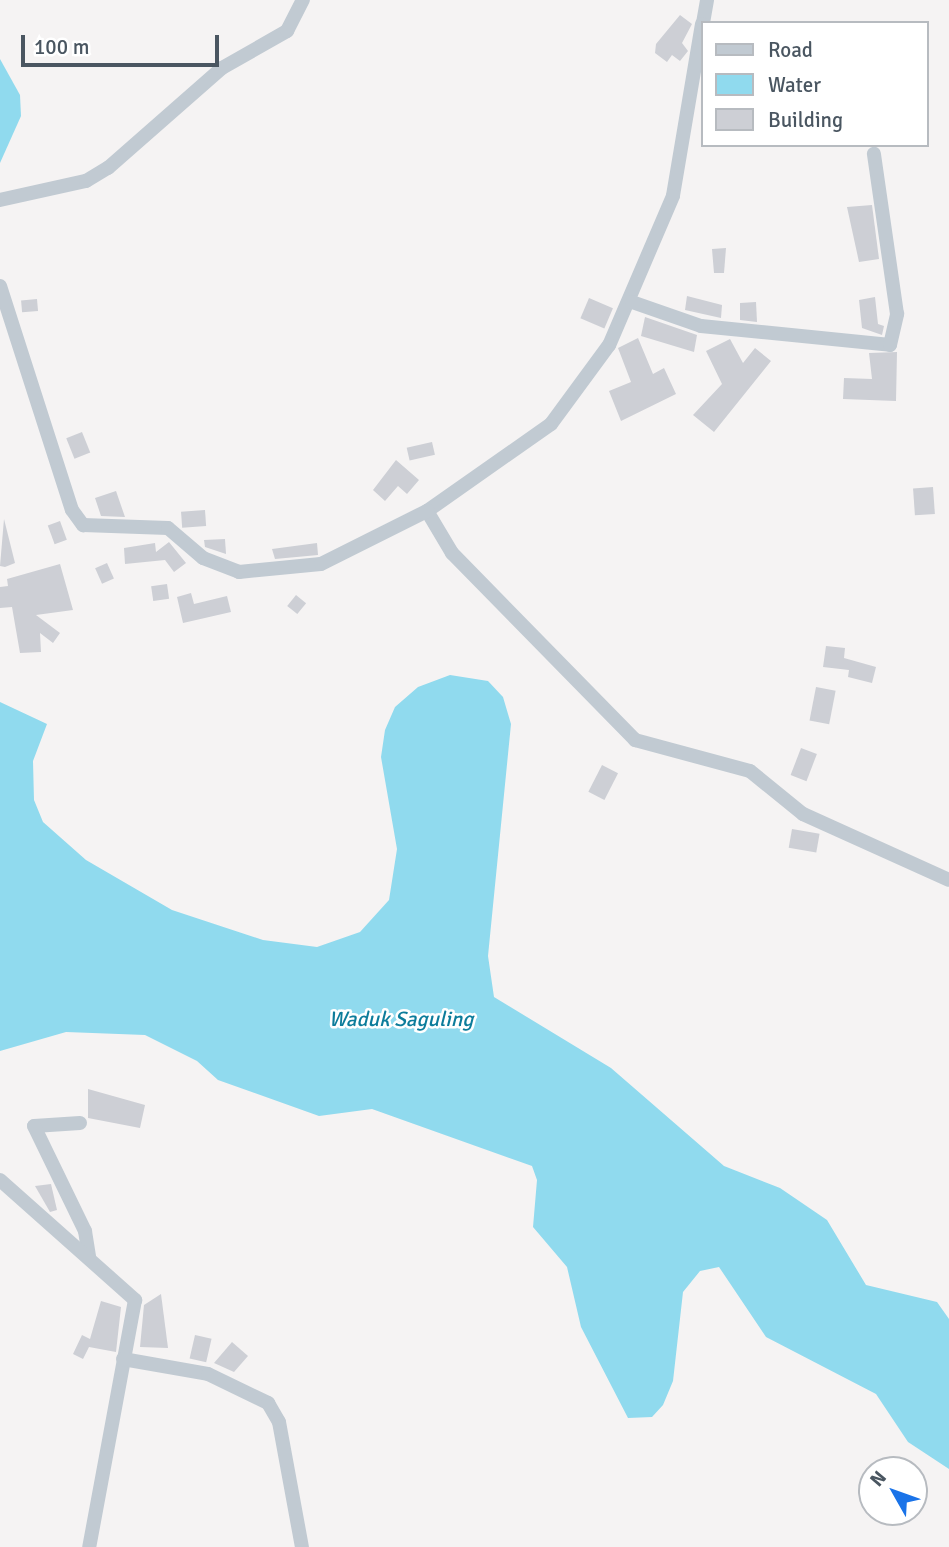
<!DOCTYPE html>
<html>
<head>
<meta charset="utf-8">
<style>
  body { margin:0 }
  #map { position:relative; width:949px; height:1547px; overflow:hidden; background:#f5f3f3; font-family:Signika,sans-serif }
  div>[style] { position:absolute }
  [style*='--x'] { left:calc(var(--x)*1px); top:calc(var(--y)*1px); width:calc(var(--w)*1px); rotate:calc(var(--a)*1deg) }
  .water>* { inset:0; background:#90daee }
  .building>* { inset:0; background:#cdcfd5; transform-origin:0 0 }
  .street>* { height:14px; margin:-7px; padding:0 7px; transform-origin:7px; border-radius:7px; background:#c1cad2 }
  span { translate:-50% -50%; white-space:nowrap; text-align:center; line-height:1.15; -webkit-text-stroke:5px #fff; paint-order:stroke }
  .water-label { font-size:21px; color:#0c7c9b; font-style:italic }
  .legend { position:absolute; left:701px; top:21px; width:228px; height:126px; box-sizing:border-box; background:#fff; border:2px solid #b7bbc0; margin:0; padding:9px 12px; list-style:none; font-size:21px; color:#4a5661 }
  .legend li { display:flex; align-items:center; gap:14px; height:35px }
  .legend b { width:35px; border:2px solid #b7bbc0 }
  .north { position:absolute; left:858px; top:1456px; width:70px; height:70px; box-sizing:border-box; background:#fff; border:2px solid #b7bbc0; border-radius:50%; rotate:310deg; font-size:19px; font-weight:700; line-height:28px; text-align:center; color:#4a5661 }
  .north::after { content:''; display:block; margin:auto; width:24px; height:32px; background:#1a73e8; clip-path:polygon(50% 0,100% 100%,50% 72%,0 100%) }
  .scale { position:absolute; left:21px; top:35px; width:198px; height:32px; box-sizing:border-box; border:4px solid #4a5661; border-top:0; padding-left:9px; font-size:21px; line-height:24px; white-space:nowrap; color:#4a5661; -webkit-text-stroke:5px #fff; paint-order:stroke }
</style>
</head>
<body>
<div id="map">
  <div class="water">
    <div style="clip-path:polygon(0 59px,20px 95px,21px 116px,0 163px)"></div>
    <div style="clip-path:polygon(450px 675px,488px 681px,503px 697px,511px 724px,488px 956px,494px 997px,611px 1068px,724px 1166px,780px 1188px,827px 1220px,866px 1285px,937px 1302px,949px 1319px,949px 1469px,908px 1442px,876px 1394px,766px 1337px,719px 1267px,700px 1271px,683px 1292px,673px 1381px,663px 1405px,652px 1417px,628px 1418px,581px 1327px,567px 1267px,533px 1227px,537px 1180px,532px 1166px,372px 1109px,319px 1116px,218px 1080px,197px 1061px,145px 1035px,66px 1032px,0 1051px,0 702px,47px 724px,33px 761px,34px 800px,43px 822px,86px 860px,172px 910px,263px 940px,317px 947px,360px 932px,389px 900px,397px 849px,381px 757px,385px 730px,395px 707px,418px 687px)"></div>
  </div>
  <div class="building">
    <div style="clip-path:polygon(680px 15px,692px 24px,682px 43px,688px 51px,680px 61px,672px 55px,667px 62px,655px 53px,656px 44px)"></div>
    <div style="clip-path:polygon(872px 205px,879px 259px,859px 262px,847px 207px)"></div>
    <div style="clip-path:polygon(726px 248px,724px 273px,714px 273px,712px 249px)"></div>
    <div style="clip-path:polygon(687px 296px,722px 305px,721px 318px,685px 310px)"></div>
    <div style="clip-path:polygon(875px 297px,878px 324px,884px 326px,882px 335px,862px 328px,859px 300px)"></div>
    <div style="left:589px;top:298px;width:26px;height:22px;rotate:23deg"></div>
    <div style="left:37px;top:299px;width:12px;height:16px;rotate:85deg"></div>
    <div style="clip-path:polygon(756px 302px,757px 322px,740px 320px,740px 303px)"></div>
    <div style="clip-path:polygon(645px 317px,697px 335px,694px 352px,641px 336px)"></div>
    <div style="clip-path:polygon(638px 338px,653px 374px,664px 368px,676px 394px,621px 421px,609px 391px,631px 382px,618px 348px)"></div>
    <div style="clip-path:polygon(730px 339px,743px 363px,755px 348px,771px 361px,714px 432px,693px 415px,722px 384px,706px 351px)"></div>
    <div style="clip-path:polygon(897px 352px,896px 401px,843px 399px,844px 378px,872px 379px,869px 353px)"></div>
    <div style="left:82px;top:432px;width:22px;height:17px;rotate:68deg"></div>
    <div style="left:432px;top:442px;width:13px;height:26px;rotate:77deg"></div>
    <div style="clip-path:polygon(396px 460px,419px 480px,407px 494px,398px 486px,385px 501px,373px 490px)"></div>
    <div style="left:933px;top:487px;width:27px;height:20px;rotate:86deg"></div>
    <div style="clip-path:polygon(116px 491px,125px 517px,101px 516px,95px 498px)"></div>
    <div style="left:205px;top:510px;width:16px;height:24px;rotate:86deg"></div>
    <div style="clip-path:polygon(4px 519px,15px 563px,5px 567px,0 566px)"></div>
    <div style="left:60px;top:521px;width:20px;height:13px;rotate:70deg"></div>
    <div style="clip-path:polygon(225px 539px,226px 554px,205px 547px,204px 540px)"></div>
    <div style="clip-path:polygon(169px 542px,186px 563px,174px 572px,165px 560px,125px 564px,124px 548px,155px 543px,156px 552px)"></div>
    <div style="clip-path:polygon(317px 543px,318px 555px,275px 559px,272px 549px)"></div>
    <div style="left:107px;top:563px;width:17px;height:13px;rotate:66deg"></div>
    <div style="clip-path:polygon(60px 564px,73px 610px,36px 615px,60px 633px,53px 643px,40px 633px,41px 652px,20px 653px,12px 607px,0 608px,0 587px,8px 586px,7px 579px)"></div>
    <div style="left:167px;top:584px;width:15px;height:16px;rotate:82deg"></div>
    <div style="clip-path:polygon(191px 593px,194px 604px,227px 596px,231px 612px,183px 623px,177px 597px)"></div>
    <div style="left:296px;top:595px;width:13px;height:14px;rotate:39deg"></div>
    <div style="clip-path:polygon(826px 646px,845px 648px,844px 658px,876px 667px,872px 683px,848px 677px,849px 670px,823px 667px)"></div>
    <div style="left:816px;top:687px;width:20px;height:34px;rotate:11deg"></div>
    <div style="left:801px;top:748px;width:17px;height:29px;rotate:21deg"></div>
    <div style="left:602px;top:765px;width:18px;height:30px;rotate:27deg"></div>
    <div style="left:792px;top:829px;width:28px;height:19px;rotate:10deg"></div>
    <div style="clip-path:polygon(88px 1089px,145px 1105px,140px 1128px,88px 1118px)"></div>
    <div style="clip-path:polygon(51px 1184px,57px 1210px,50px 1212px,35px 1186px)"></div>
    <div style="clip-path:polygon(161px 1294px,168px 1348px,140px 1347px,144px 1305px)"></div>
    <div style="clip-path:polygon(101px 1301px,121px 1307px,116px 1352px,89px 1347px,83px 1359px,73px 1354px,82px 1335px,90px 1339px)"></div>
    <div style="left:195px;top:1335px;width:17px;height:24px;rotate:13deg"></div>
    <div style="clip-path:polygon(232px 1342px,248px 1356px,234px 1372px,214px 1363px)"></div>
  </div>
  <div class="street">
    <div style="--x:703;--y:23;--w:23;--a:-80"></div>
    <div style="--x:702;--y:24;--w:174;--a:99.6"></div>
    <div style="--x:673;--y:196;--w:162;--a:113.2"></div>
    <div style="--x:609;--y:345;--w:98;--a:126.3"></div>
    <div style="--x:551;--y:424;--w:151;--a:144.9"></div>
    <div style="--x:427;--y:511;--w:49;--a:59.2"></div>
    <div style="--x:452;--y:553;--w:262;--a:45.6"></div>
    <div style="--x:635;--y:740;--w:119;--a:15.1"></div>
    <div style="--x:750;--y:771;--w:68;--a:39.1"></div>
    <div style="--x:803;--y:814;--w:160;--a:24.3"></div>
    <div style="--x:0;--y:200;--w:88;--a:-12.5"></div>
    <div style="--x:86;--y:181;--w:26;--a:-31"></div>
    <div style="--x:108;--y:168;--w:152;--a:-41.3"></div>
    <div style="--x:222;--y:68;--w:75;--a:-29.6"></div>
    <div style="--x:287;--y:31;--w:35;--a:-63"></div>
    <div style="--x:0;--y:286;--w:235;--a:72.2"></div>
    <div style="--x:72;--y:510;--w:19;--a:54"></div>
    <div style="--x:83;--y:525;--w:85;--a:2"></div>
    <div style="--x:168;--y:528;--w:46;--a:40.6"></div>
    <div style="--x:203;--y:558;--w:39;--a:21"></div>
    <div style="--x:239;--y:572;--w:82;--a:-5.6"></div>
    <div style="--x:321;--y:564;--w:119;--a:-26.6"></div>
    <div style="--x:632;--y:302;--w:73;--a:19.2"></div>
    <div style="--x:701;--y:326;--w:190;--a:5.7"></div>
    <div style="--x:890;--y:345;--w:32;--a:-77"></div>
    <div style="--x:897;--y:314;--w:162;--a:-98.2"></div>
    <div style="--x:80;--y:1123;--w:46;--a:176.3"></div>
    <div style="--x:34;--y:1126;--w:117;--a:64.1"></div>
    <div style="--x:85;--y:1231;--w:26;--a:81"></div>
    <div style="--x:0;--y:1180;--w:181;--a:41.6"></div>
    <div style="--x:135;--y:1300;--w:251;--a:100.5"></div>
    <div style="--x:123;--y:1359;--w:86;--a:10"></div>
    <div style="--x:208;--y:1374;--w:67;--a:25.8"></div>
    <div style="--x:268;--y:1403;--w:22;--a:60"></div>
    <div style="--x:279;--y:1422;--w:127;--a:79.6"></div>
  </div>
  <div class="water-label">
    <span style="left:401px;top:1019px">Waduk Saguling</span>
  </div>
  <ul class="legend">
  <li><b style="height:9px;background:#c1cad2"></b>Road</li>
  <li><b style="height:19px;background:#90daee"></b>Water</li>
  <li><b style="height:19px;background:#cdcfd5"></b>Building</li>
  </ul>
  <div class="north">N</div>
  <div class="scale">100 m</div>
</div>
</body>
</html>
